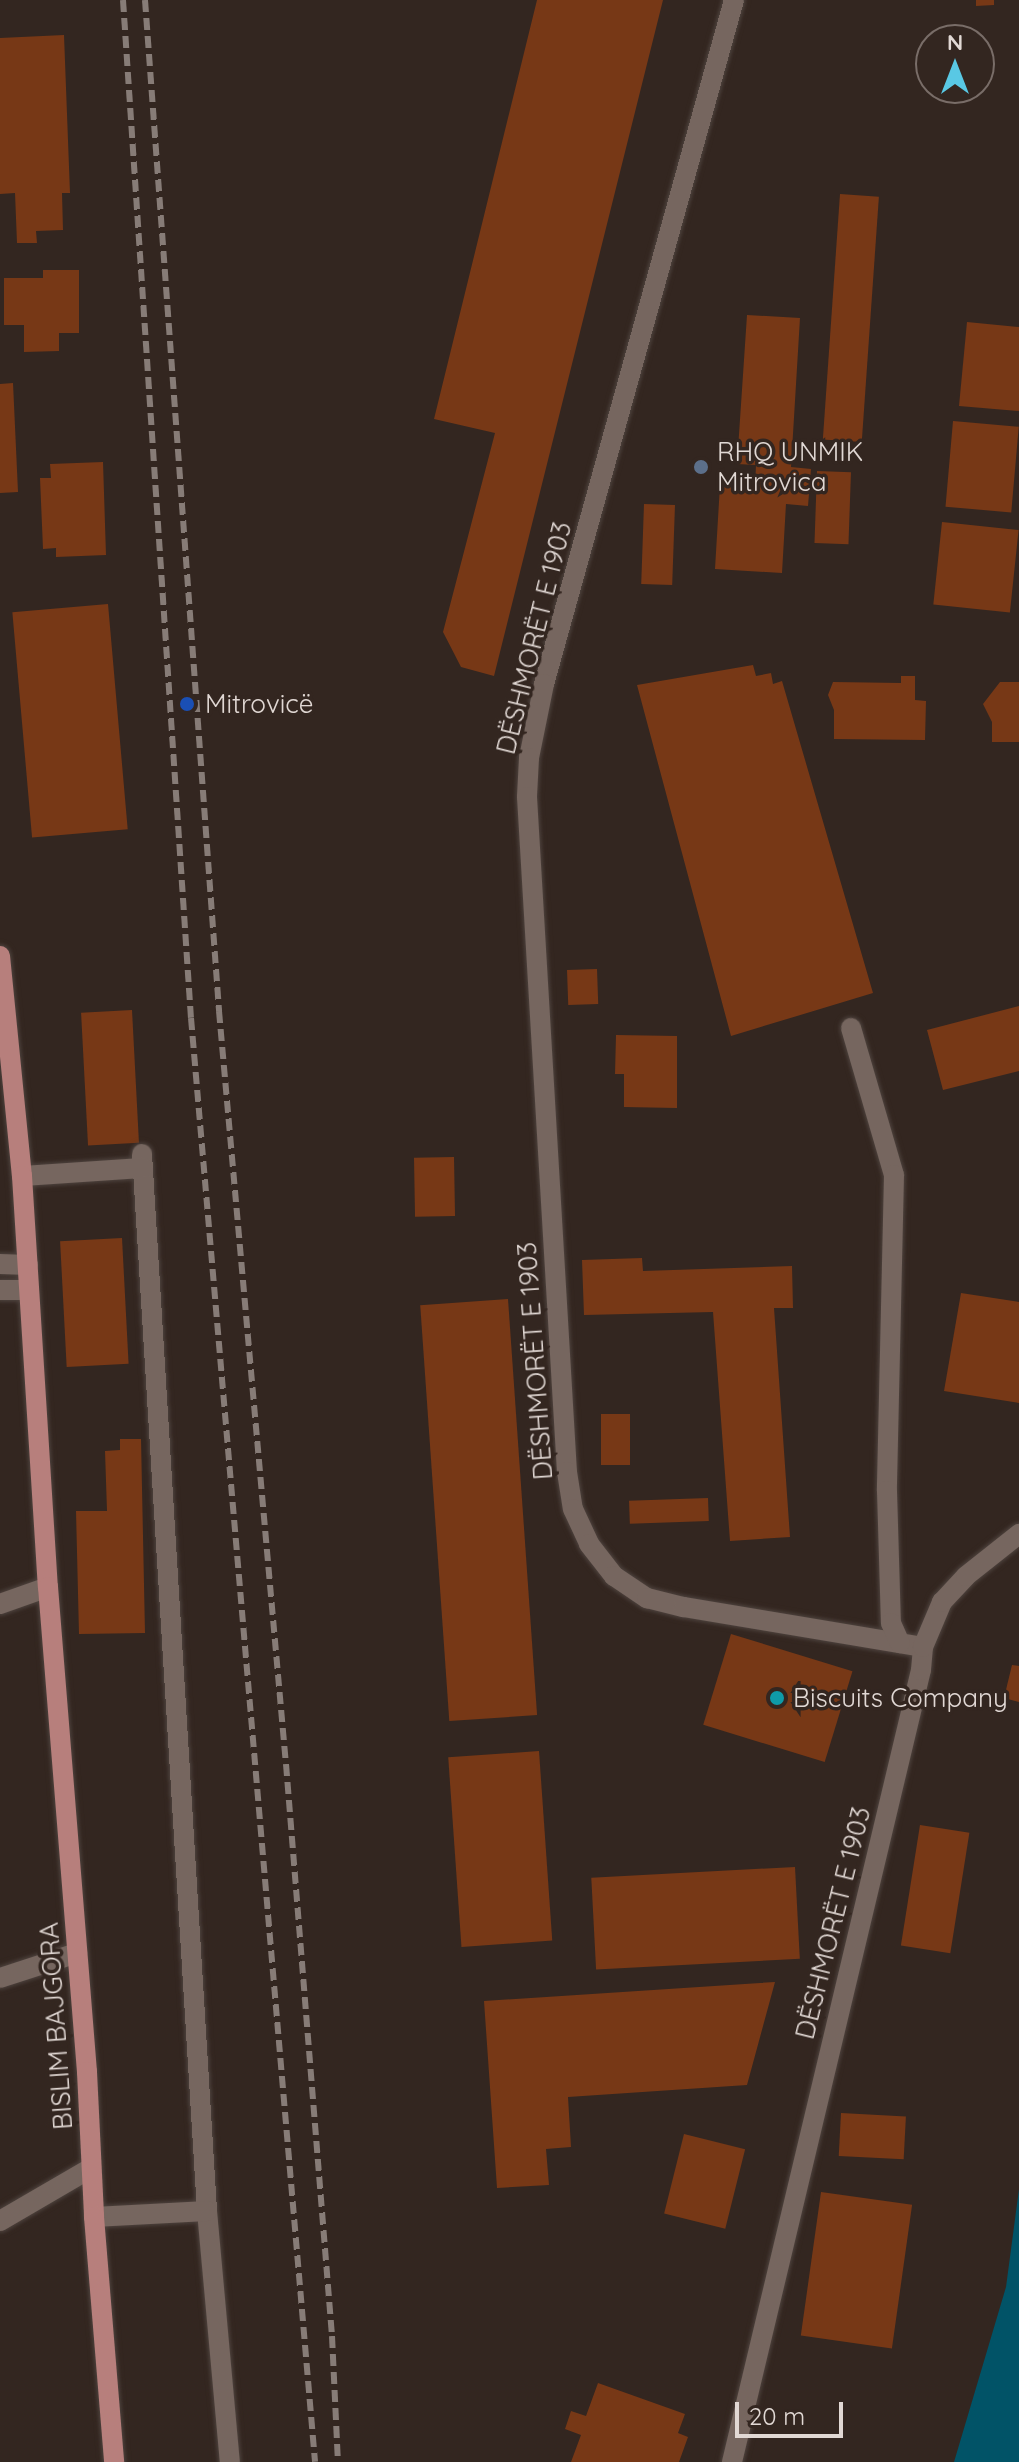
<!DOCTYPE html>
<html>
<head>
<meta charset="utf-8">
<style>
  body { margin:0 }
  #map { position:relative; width:1019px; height:2462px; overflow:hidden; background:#332620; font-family:Quicksand,sans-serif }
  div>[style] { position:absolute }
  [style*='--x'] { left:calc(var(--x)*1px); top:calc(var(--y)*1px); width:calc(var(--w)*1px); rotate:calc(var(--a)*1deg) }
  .water>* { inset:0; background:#015367 }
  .building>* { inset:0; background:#773816; transform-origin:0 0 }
  .roads { filter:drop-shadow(0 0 2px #4e433e) drop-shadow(0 0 2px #4e433e) }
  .minor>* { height:20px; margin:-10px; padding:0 10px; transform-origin:10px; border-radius:10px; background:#76665f }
  .major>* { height:20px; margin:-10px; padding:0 10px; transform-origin:10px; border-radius:10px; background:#b77f7c }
  .rail>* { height:6px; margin-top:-3px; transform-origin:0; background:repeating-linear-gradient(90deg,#877c77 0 12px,transparent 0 18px) }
  .dots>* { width:22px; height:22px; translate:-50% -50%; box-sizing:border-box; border:4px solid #332620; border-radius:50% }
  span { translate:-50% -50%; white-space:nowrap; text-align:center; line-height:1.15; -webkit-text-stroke:7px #332620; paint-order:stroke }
  .poi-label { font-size:26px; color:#e1d8d4 }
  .left { translate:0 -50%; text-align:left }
  .street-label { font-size:26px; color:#e1d8d4 }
  .north { position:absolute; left:915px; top:24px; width:80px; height:80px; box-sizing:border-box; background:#332620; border:2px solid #796d68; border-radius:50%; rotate:0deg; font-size:22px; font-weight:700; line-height:32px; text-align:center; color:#e1d8d4 }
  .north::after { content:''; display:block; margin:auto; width:28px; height:36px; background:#59c8e4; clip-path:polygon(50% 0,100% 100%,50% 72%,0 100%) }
  .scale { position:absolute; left:735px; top:2402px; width:108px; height:36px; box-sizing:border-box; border:4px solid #e1d8d4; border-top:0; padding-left:10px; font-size:24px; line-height:28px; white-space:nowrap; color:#e1d8d4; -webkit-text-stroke:6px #332620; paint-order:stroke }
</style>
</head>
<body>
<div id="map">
  <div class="water">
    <div style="clip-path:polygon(1019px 2189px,1019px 2462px,954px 2462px,1006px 2287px)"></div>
  </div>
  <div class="building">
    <div style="clip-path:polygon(537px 0,663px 0,494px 676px,461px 667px,443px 632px,495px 433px,434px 419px)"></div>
    <div style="clip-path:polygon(976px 0,994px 0,994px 5px,976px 6px)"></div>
    <div style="clip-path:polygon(64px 35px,70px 193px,62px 193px,63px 230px,36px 231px,37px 243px,17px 243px,15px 193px,0 194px,0 38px)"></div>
    <div style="left:840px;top:194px;width:39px;height:246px;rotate:4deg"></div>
    <div style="clip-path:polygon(43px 270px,79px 270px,79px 333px,59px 333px,59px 351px,24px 352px,24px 325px,4px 325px,4px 278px,43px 278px)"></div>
    <div style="clip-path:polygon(747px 315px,800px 318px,791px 467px,811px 469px,808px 506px,786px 504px,782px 573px,715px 569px,720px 485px,755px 487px,756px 465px,737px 464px)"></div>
    <div style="clip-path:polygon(967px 322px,1019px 327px,1019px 411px,959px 406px)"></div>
    <div style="clip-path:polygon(13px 383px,18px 492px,0 493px,0 384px)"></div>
    <div style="left:953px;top:421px;width:66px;height:86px;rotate:5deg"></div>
    <div style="clip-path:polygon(103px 462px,106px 555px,56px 557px,56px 548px,43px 549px,40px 478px,51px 478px,50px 464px)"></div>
    <div style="left:817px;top:471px;width:34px;height:72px;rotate:2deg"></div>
    <div style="left:644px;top:504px;width:31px;height:80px;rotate:2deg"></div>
    <div style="left:942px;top:522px;width:77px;height:83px;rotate:6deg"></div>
    <div style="left:108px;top:604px;width:226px;height:96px;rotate:85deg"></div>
    <div style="clip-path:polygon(753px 665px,756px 676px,771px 673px,773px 684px,782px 681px,873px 993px,731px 1036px,637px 685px)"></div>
    <div style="clip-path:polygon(901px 676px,915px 676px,915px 700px,926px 701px,925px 740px,834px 739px,834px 710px,828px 695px,833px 682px,901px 683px)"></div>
    <div style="clip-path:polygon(1000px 682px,1019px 682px,1019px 742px,992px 742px,992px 722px,983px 704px)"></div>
    <div style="left:597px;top:969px;width:35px;height:30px;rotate:88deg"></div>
    <div style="clip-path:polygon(1019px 1006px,1019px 1071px,943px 1090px,927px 1030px)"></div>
    <div style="left:132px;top:1010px;width:133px;height:51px;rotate:87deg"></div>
    <div style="clip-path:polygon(616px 1035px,677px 1036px,677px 1108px,624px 1107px,624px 1074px,615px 1074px)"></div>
    <div style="left:454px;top:1157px;width:59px;height:40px;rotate:89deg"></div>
    <div style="left:122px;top:1238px;width:126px;height:62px;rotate:87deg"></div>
    <div style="clip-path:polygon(642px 1258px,643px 1271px,792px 1266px,793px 1308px,774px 1308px,790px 1537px,730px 1541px,713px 1312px,584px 1315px,582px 1260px)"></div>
    <div style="clip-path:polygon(961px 1293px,1019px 1302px,1019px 1403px,944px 1391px)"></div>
    <div style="left:508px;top:1299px;width:417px;height:88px;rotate:86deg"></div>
    <div style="left:601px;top:1414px;width:29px;height:51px"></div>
    <div style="clip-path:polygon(120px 1439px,141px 1439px,145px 1633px,79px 1634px,76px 1511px,107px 1511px,105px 1451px,120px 1450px)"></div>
    <div style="left:708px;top:1498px;width:23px;height:79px;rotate:88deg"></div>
    <div style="left:731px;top:1634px;width:127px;height:95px;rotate:17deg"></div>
    <div style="clip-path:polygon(1012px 1665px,1019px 1666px,1019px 1702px,1004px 1698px)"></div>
    <div style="left:539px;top:1751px;width:190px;height:91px;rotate:86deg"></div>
    <div style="left:920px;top:1825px;width:50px;height:122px;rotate:9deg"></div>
    <div style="left:795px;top:1867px;width:92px;height:204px;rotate:87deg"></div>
    <div style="clip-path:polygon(775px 1982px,747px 2085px,568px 2097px,571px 2147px,546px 2149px,549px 2185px,497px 2188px,484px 2001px)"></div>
    <div style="left:841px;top:2113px;width:65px;height:43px;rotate:3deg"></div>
    <div style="left:684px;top:2134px;width:63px;height:82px;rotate:14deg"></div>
    <div style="left:821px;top:2192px;width:92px;height:145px;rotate:8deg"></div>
    <div style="clip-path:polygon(598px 2383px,685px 2414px,678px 2433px,688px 2437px,679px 2462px,571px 2462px,581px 2435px,565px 2429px,571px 2411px,586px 2416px)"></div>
  </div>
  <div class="roads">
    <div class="minor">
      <div style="--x:734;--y:0;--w:710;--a:105.52"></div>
      <div style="--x:544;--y:684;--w:76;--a:101.5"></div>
      <div style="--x:529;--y:758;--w:39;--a:93"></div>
      <div style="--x:527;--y:797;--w:676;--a:86.61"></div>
      <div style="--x:567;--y:1472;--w:37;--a:81"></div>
      <div style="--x:573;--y:1509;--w:38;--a:65"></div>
      <div style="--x:589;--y:1544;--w:41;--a:52"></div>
      <div style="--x:614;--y:1576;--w:40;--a:34"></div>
      <div style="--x:647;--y:1598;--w:38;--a:14"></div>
      <div style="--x:684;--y:1607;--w:242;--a:9.5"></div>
      <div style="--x:851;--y:1028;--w:153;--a:73.7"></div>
      <div style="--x:894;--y:1175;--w:316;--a:91.3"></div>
      <div style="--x:887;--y:1491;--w:132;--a:88.3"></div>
      <div style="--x:891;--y:1623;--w:22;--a:66"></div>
      <div style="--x:142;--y:1154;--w:1059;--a:86.48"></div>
      <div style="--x:207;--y:2211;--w:252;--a:84.8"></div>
      <div style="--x:22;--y:1176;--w:121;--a:-3.8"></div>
      <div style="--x:0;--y:1264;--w:28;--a:2"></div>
      <div style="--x:0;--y:1290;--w:29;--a:0"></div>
      <div style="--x:0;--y:1604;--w:51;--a:-19.5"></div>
      <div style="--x:0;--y:1978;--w:81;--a:-18"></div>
      <div style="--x:94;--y:2217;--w:113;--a:-3"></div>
      <div style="--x:0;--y:2221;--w:105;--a:-30.2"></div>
      <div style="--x:732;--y:2462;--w:814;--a:-76.58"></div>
      <div style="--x:921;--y:1670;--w:23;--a:-85"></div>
      <div style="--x:923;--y:1647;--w:49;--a:-67.1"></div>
      <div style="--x:942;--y:1602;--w:35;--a:-47"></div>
      <div style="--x:966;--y:1576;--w:68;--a:-38.4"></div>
    </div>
    <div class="major">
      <div style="--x:0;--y:956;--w:221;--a:84.3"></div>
      <div style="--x:22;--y:1176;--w:412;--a:86.4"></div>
      <div style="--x:48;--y:1587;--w:487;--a:85.4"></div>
      <div style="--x:87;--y:2072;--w:145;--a:87.2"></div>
      <div style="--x:94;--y:2217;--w:246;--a:85.3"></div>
    </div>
  </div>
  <div class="rail">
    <div style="--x:123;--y:0;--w:1020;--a:86.18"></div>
    <div style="--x:191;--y:1018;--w:1449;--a:85.09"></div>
    <div style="--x:145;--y:0;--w:1014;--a:85.81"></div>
    <div style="--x:219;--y:1011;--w:756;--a:84.92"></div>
    <div style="--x:286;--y:1764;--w:574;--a:85.4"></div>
    <div style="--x:332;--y:2336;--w:126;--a:87.3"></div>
  </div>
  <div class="dots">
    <div style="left:701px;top:467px;background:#5c6f8a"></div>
    <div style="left:187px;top:704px;background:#1a4fb4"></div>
    <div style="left:777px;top:1698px;background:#0f9aa8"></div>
  </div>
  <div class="poi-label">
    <span class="left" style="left:717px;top:467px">RHQ UNMIK<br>Mitrovica</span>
    <span class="left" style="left:205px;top:704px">Mitrovicë</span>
    <span class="left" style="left:793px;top:1698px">Biscuits Company</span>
  </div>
  <div class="street-label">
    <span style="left:534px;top:638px;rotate:-76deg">DËSHMORËT E 1903</span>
    <span style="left:535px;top:1361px;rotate:-94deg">DËSHMORËT E 1903</span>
    <span style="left:833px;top:1923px;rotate:-76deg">DËSHMORËT E 1903</span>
    <span style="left:56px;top:2026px;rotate:-94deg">BISLIM BAJGORA</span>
  </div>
  <div class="north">N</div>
  <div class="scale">20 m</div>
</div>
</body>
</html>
